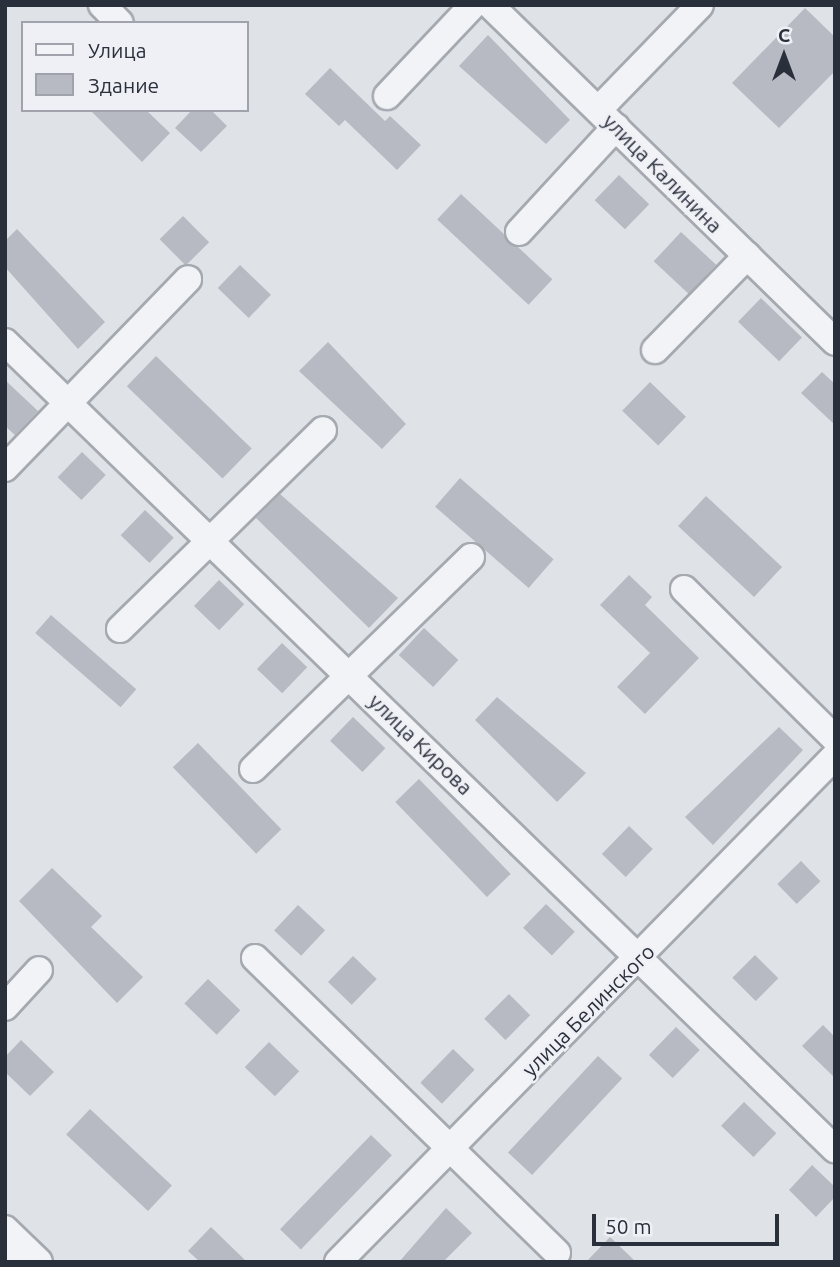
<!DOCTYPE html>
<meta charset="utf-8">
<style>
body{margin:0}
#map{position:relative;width:840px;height:1267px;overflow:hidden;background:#dfe2e7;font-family:Ubuntu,sans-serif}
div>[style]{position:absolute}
.building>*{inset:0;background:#b7bac3;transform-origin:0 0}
.roads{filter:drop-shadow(2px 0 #a5a9b0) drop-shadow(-2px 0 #a5a9b0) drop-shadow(0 2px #a5a9b0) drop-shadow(0 -2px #a5a9b0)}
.minor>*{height:26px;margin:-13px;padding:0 13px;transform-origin:13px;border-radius:13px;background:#f2f3f6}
span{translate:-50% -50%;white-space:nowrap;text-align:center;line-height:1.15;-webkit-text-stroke:5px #eff0f5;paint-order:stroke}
.street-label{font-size:21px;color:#2a2f3c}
.frame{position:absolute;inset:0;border:7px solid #2a2f3c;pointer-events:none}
.legend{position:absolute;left:21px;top:21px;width:228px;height:91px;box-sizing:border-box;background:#eff0f5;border:2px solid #a0a3ab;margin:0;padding:9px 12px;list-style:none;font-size:21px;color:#2a2f3c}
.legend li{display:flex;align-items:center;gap:14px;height:35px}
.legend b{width:35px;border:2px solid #a0a3ab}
.north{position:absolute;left:749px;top:21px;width:70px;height:70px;-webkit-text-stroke:5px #eff0f5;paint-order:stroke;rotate:0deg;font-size:19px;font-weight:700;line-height:28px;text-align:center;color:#2a2f3c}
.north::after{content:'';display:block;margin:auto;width:24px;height:32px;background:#2a2f3c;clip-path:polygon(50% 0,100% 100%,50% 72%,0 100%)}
.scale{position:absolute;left:592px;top:1214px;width:187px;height:32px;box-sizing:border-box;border:4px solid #2a2f3c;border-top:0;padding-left:9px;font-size:21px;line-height:24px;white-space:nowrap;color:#2a2f3c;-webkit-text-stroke:5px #eff0f5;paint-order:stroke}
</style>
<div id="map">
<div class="building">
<div style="clip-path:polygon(805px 8px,835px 37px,835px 71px,779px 128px,732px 83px)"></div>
<div style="clip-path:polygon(488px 35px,570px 120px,546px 144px,459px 66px)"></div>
<div style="clip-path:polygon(330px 68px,385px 121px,390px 116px,421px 145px,397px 170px,345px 120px,339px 126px,305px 94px)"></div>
<div style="clip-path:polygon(90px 110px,146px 110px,170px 133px,142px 162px)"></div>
<div style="clip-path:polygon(192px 110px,211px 110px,227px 126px,201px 152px,175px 128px)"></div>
<div style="left:619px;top:175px;width:42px;height:35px;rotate:44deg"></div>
<div style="left:461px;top:194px;width:125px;height:35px;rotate:43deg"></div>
<div style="left:183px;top:216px;width:37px;height:33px;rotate:45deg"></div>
<div style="clip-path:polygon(17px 229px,105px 322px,78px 349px,5px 267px,5px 241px)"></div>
<div style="left:681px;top:232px;width:48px;height:40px;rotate:43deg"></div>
<div style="left:240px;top:265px;width:43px;height:32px;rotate:44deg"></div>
<div style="left:761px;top:298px;width:57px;height:33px;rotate:44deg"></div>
<div style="clip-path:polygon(328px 342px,406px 424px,382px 449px,299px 371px)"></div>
<div style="left:156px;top:356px;width:133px;height:42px;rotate:44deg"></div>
<div style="clip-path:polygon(822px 372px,835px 384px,835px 425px,801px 393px)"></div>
<div style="clip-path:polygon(5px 380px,38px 411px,15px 435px,5px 426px)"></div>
<div style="left:650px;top:382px;width:50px;height:40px;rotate:44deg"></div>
<div style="left:82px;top:452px;width:33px;height:35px;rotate:44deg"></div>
<div style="left:460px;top:478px;width:124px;height:38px;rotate:41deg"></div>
<div style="clip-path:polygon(280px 494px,398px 598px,369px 628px,256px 518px)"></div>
<div style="left:706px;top:496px;width:104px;height:41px;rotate:43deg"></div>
<div style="left:145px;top:510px;width:40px;height:35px;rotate:44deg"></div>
<div style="clip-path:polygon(629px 575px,652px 597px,645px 605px,699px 658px,645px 714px,617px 687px,650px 653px,600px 605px)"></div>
<div style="left:219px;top:580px;width:35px;height:36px;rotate:44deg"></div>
<div style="left:51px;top:615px;width:113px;height:24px;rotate:41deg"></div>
<div style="left:424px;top:628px;width:47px;height:37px;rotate:43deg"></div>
<div style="left:282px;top:643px;width:35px;height:36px;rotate:44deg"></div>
<div style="clip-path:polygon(497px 697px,586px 773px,557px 802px,475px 720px)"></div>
<div style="left:353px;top:717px;width:45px;height:33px;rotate:44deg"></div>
<div style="clip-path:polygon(779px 727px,803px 750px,713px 845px,685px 817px)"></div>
<div style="left:198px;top:743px;width:120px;height:35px;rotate:46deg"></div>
<div style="left:419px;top:779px;width:132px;height:33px;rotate:46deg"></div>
<div style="left:629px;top:826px;width:33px;height:39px;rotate:44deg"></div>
<div style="left:801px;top:861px;width:28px;height:33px;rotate:46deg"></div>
<div style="clip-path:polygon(52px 868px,102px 916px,91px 927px,143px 977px,117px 1003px,19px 901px)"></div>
<div style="left:546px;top:904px;width:40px;height:33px;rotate:44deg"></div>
<div style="left:298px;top:905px;width:37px;height:35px;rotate:43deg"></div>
<div style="left:755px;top:955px;width:33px;height:32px;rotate:45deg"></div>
<div style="left:353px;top:956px;width:33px;height:36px;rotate:44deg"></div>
<div style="left:208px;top:979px;width:45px;height:34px;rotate:44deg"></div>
<div style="left:509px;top:994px;width:30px;height:35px;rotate:45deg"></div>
<div style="clip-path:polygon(823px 1025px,835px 1037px,835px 1078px,802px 1046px)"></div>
<div style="left:676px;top:1027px;width:33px;height:39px;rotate:44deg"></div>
<div style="clip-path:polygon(21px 1040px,54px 1072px,30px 1096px,5px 1072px,5px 1057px)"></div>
<div style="left:269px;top:1042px;width:42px;height:35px;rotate:44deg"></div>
<div style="left:453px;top:1049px;width:30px;height:47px;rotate:44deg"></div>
<div style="left:598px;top:1056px;width:33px;height:132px;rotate:43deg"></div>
<div style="left:744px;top:1102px;width:45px;height:33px;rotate:44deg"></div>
<div style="left:90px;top:1109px;width:112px;height:35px;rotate:43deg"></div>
<div style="left:371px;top:1135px;width:29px;height:131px;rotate:44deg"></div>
<div style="clip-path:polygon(812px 1165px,835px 1187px,835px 1197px,816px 1217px,789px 1190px)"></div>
<div style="clip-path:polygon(446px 1208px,472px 1233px,443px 1262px,399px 1262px)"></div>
<div style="clip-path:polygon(211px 1227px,247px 1262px,200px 1262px,188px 1251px)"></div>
<div style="clip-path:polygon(610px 1237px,636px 1262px,586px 1262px)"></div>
</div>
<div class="roads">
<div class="minor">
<div style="left:102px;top:5px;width:25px;rotate:45deg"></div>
<div style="left:490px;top:5px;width:482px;rotate:44.3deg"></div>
<div style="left:387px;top:96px;width:125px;rotate:-46.6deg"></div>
<div style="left:598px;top:110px;width:146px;rotate:-45.8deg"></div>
<div style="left:519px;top:232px;width:143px;rotate:-47.3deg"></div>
<div style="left:5px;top:342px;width:1158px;rotate:44.2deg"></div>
<div style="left:655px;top:350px;width:132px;rotate:-45.6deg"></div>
<div style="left:5px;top:468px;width:263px;rotate:-45.9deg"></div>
<div style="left:684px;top:589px;width:213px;rotate:44.8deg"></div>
<div style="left:120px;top:629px;width:284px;rotate:-44.4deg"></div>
<div style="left:253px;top:769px;width:304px;rotate:-44.2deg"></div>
<div style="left:255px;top:958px;width:422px;rotate:44.3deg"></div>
<div style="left:5px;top:1007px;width:50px;rotate:-47.4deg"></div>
<div style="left:5px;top:1229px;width:47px;rotate:44.1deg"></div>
<div style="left:5px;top:1261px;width:1px;rotate:45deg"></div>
<div style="left:338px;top:1262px;width:709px;rotate:-45.51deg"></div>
</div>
</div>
<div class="street-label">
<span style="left:663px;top:173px;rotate:45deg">улица Калинина</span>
<span style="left:421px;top:744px;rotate:44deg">улица Кирова</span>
<span style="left:588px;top:1010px;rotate:-45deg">улица Белинского</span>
</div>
<div class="frame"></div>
<ul class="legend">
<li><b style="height:9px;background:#f2f3f6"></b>Улица</li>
<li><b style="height:19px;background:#b7bac3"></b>Здание</li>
</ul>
<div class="north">С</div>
<div class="scale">50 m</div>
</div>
